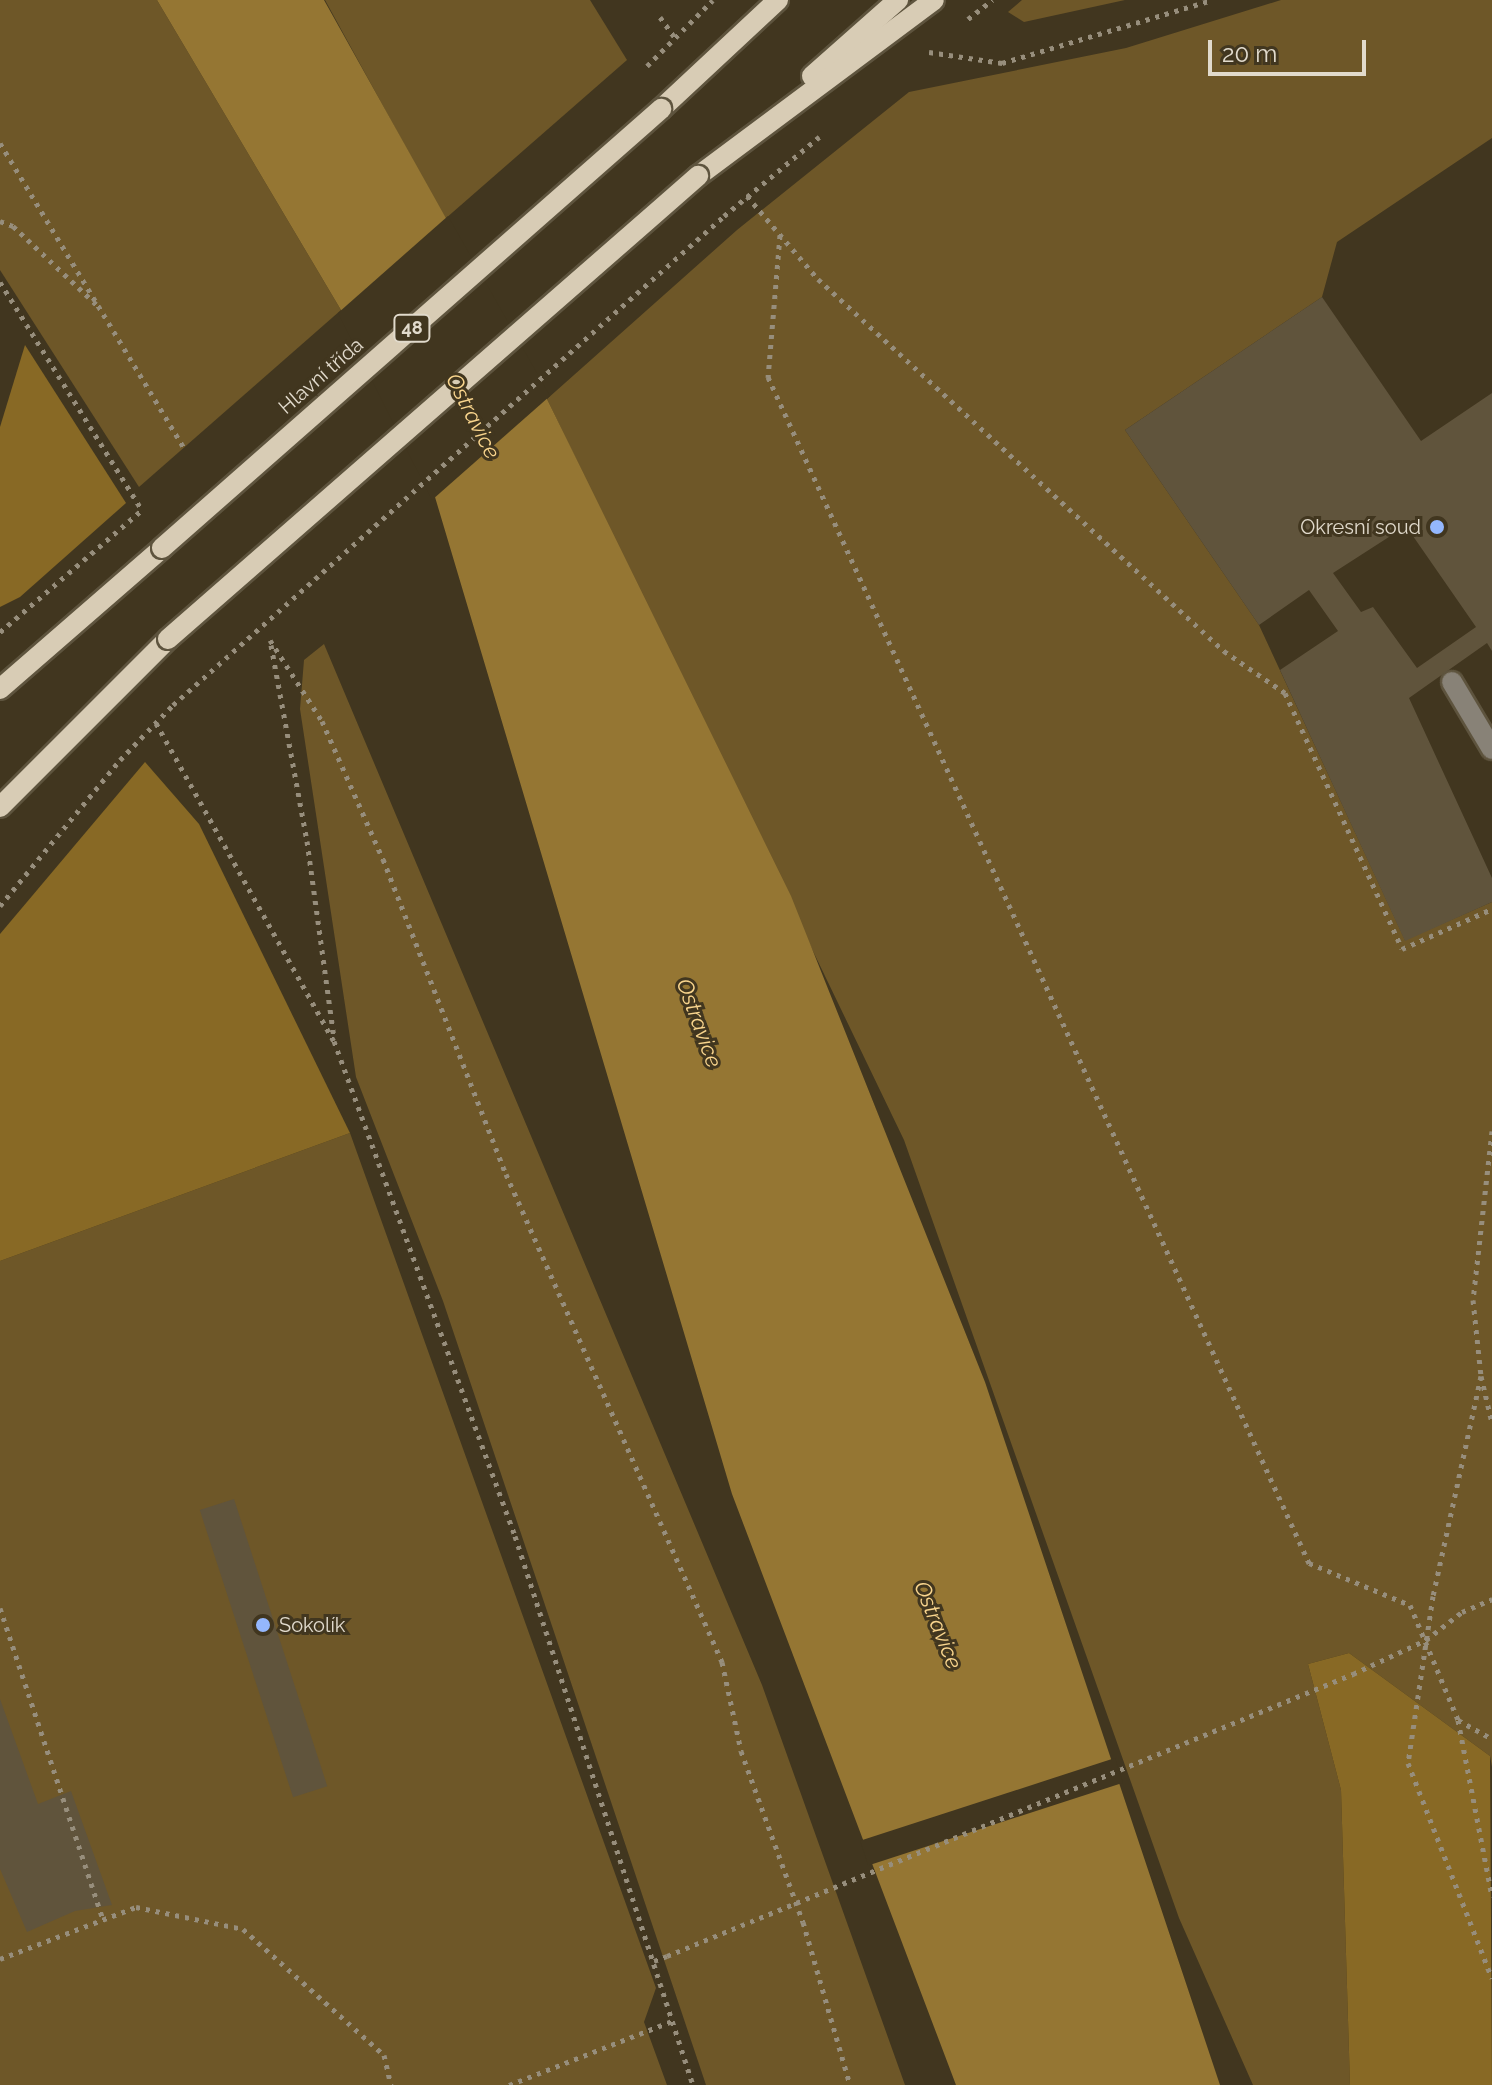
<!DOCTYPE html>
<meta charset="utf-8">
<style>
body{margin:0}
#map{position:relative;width:1492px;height:2085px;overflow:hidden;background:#41361f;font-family:Raleway,sans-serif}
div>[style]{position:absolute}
.green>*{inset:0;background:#6e5728}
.forest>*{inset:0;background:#886925}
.water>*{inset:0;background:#957633}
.pier>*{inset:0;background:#41361f;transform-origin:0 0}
.building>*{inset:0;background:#60543c;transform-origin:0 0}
.path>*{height:5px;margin-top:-2.5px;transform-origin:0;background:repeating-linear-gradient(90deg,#978e7c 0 4px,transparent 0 10px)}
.roads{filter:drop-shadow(2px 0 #5e543e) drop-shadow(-2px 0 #5e543e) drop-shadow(0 2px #5e543e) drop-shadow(0 -2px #5e543e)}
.minor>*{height:20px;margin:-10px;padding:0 10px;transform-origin:10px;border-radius:10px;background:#888277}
.major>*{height:20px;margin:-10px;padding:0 10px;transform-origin:10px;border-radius:10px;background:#d8ccb5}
.path-bridge>*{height:5px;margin-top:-2.5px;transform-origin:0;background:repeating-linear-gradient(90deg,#978e7c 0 4px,transparent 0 10px)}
.bridges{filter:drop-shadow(2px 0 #5e543e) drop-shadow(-2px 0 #5e543e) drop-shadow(0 2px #5e543e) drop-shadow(0 -2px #5e543e)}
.major-bridge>*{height:20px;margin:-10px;padding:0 10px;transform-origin:10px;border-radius:10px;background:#d8ccb5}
.dots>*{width:22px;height:22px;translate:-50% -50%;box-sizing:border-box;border:4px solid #41361f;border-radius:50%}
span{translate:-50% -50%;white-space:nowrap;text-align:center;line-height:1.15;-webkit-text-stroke:6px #41361f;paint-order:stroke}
.shield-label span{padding:2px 6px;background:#41361f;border:2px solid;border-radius:6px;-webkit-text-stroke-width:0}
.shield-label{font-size:18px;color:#e1dacc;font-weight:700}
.street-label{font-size:20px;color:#e1dacc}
.poi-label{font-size:20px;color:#e1dacc}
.right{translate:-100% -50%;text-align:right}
.left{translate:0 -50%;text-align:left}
.water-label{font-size:22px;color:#f9d58d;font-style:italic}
.scale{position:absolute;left:1208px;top:40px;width:158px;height:36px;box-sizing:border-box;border:4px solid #e1dacc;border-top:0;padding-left:10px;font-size:24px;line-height:28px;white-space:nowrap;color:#e1dacc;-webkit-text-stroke:6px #41361f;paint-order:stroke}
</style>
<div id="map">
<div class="green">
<div style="clip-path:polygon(0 0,157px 0,341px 310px,139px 487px,0 270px)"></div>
<div style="clip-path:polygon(325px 0,590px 0,627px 60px,445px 219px)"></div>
<div style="clip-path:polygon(1022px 0,1125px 0,1024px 22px,1008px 12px)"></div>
<div style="clip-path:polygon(1281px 0,1492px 0,1492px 138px,1337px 242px,1322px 297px,1125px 430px,1259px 625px,1405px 940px,1492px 902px,1492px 1767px,1490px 1756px,1349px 1653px,1308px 1664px,1341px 1790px,1350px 2085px,1253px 2085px,1179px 1918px,904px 1140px,547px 399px,737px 230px,909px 92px,1126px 48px)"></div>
<div style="clip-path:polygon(324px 644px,762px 1685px,905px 2085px,706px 2085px,443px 1301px,356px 1077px,300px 709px,304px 660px)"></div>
<div style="clip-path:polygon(350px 1133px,656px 1988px,644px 2022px,667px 2085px,0 2085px,0 1261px)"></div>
</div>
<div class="forest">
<div style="clip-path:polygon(25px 345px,126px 503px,20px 597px,0 607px,0 427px)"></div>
<div style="clip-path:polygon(145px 762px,199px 824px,350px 1133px,0 1261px,0 934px)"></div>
<div style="clip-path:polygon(1349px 1653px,1490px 1756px,1492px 2085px,1350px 2085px,1341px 1790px,1308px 1664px)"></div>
</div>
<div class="water">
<div style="clip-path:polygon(157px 0,324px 0,547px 399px,791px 896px,985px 1382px,1220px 2085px,956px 2085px,732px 1494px,435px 497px,341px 310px)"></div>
</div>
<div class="pier">
<div style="clip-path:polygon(448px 216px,550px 396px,432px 500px,338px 313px)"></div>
<div style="left:1115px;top:1758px;width:26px;height:268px;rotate:72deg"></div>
</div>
<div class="building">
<div style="clip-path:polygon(evenodd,1322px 297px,1421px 441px,1492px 393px,1492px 651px,1487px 643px,1409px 698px,1492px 878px,1492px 902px,1405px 941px,1280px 670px,1338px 631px,1309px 590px,1259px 625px,1125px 430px,1322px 297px,1406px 526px,1476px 627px,1417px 668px,1373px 607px,1361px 612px,1333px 573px,1406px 526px)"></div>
<div style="left:234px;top:1499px;width:302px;height:36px;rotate:72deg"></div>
<div style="clip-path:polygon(0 1699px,38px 1804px,71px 1791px,112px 1905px,75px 1911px,27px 1932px,0 1869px)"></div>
</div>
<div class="path">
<div style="left:660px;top:17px;width:24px;rotate:54deg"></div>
<div style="left:968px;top:19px;width:31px;rotate:-38deg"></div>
<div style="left:929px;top:52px;width:74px;rotate:8.6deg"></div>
<div style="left:1002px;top:63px;width:219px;rotate:-16.7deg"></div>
<div style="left:647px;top:66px;width:93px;rotate:-45deg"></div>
<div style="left:0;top:143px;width:356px;rotate:58.9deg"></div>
<div style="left:747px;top:196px;width:109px;rotate:49.5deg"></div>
<div style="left:818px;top:279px;width:551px;rotate:42.5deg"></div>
<div style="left:1224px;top:651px;width:74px;rotate:34.5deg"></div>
<div style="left:1285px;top:693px;width:281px;rotate:65.4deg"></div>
<div style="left:1402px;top:949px;width:98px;rotate:-24deg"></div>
<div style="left:724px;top:216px;width:124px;rotate:-39.7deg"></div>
<div style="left:0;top:221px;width:14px;rotate:21deg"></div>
<div style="left:13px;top:226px;width:118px;rotate:43.3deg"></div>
<div style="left:780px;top:235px;width:143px;rotate:94.8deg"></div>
<div style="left:768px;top:377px;width:1304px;rotate:65.48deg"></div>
<div style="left:1309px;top:1563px;width:109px;rotate:22.6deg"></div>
<div style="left:1410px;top:1605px;width:125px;rotate:67.3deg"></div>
<div style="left:1458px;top:1720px;width:180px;rotate:79.1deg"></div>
<div style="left:0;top:282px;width:269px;rotate:58.1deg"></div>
<div style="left:0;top:632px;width:189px;rotate:-40.7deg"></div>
<div style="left:270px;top:640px;width:96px;rotate:57.3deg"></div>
<div style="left:322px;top:721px;width:151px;rotate:66.2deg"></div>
<div style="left:383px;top:859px;width:338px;rotate:68.7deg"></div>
<div style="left:506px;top:1174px;width:534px;rotate:66.12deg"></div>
<div style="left:722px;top:1662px;width:91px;rotate:77.9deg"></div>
<div style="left:741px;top:1751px;width:182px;rotate:70.1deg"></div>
<div style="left:803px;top:1922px;width:170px;rotate:73.9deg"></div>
<div style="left:271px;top:645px;width:199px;rotate:79.6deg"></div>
<div style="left:307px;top:841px;width:199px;rotate:82.2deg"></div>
<div style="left:156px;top:723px;width:364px;rotate:60.8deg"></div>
<div style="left:334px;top:1041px;width:527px;rotate:69.91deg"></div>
<div style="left:515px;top:1536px;width:577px;rotate:72.04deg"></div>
<div style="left:0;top:906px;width:189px;rotate:-50.6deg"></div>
<div style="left:120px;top:760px;width:76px;rotate:-46.1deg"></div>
<div style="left:1492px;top:1131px;width:170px;rotate:96.4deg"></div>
<div style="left:1473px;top:1300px;width:76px;rotate:84deg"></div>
<div style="left:1481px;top:1376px;width:48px;rotate:76.8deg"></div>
<div style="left:1481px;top:1376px;width:225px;rotate:102.3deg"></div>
<div style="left:1433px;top:1596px;width:169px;rotate:98.5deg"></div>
<div style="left:1408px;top:1763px;width:231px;rotate:68.7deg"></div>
<div style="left:0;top:1608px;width:328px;rotate:71.7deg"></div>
<div style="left:1353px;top:1674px;width:81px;rotate:-25deg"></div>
<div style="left:1426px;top:1640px;width:46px;rotate:-37.9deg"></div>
<div style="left:1462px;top:1612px;width:33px;rotate:-23deg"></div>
<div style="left:1458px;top:1720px;width:39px;rotate:29deg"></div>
<div style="left:0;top:1959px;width:146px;rotate:-20.9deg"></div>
<div style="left:136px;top:1907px;width:109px;rotate:11.6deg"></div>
<div style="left:243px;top:1929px;width:189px;rotate:41.8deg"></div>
<div style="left:384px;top:2055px;width:31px;rotate:77deg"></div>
<div style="left:654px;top:1961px;width:14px;rotate:-21deg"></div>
<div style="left:509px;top:2085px;width:175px;rotate:-21.4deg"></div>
</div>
<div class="roads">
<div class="minor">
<div style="left:1452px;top:682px;width:78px;rotate:59.2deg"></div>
</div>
<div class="major">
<div style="left:812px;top:76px;width:115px;rotate:-41.5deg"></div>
<div style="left:661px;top:109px;width:160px;rotate:-43deg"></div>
<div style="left:698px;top:176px;width:294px;rotate:-36.7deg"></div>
<div style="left:0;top:689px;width:215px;rotate:-41deg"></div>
<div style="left:0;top:807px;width:238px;rotate:-45deg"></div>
</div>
</div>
<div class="path-bridge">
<div style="left:173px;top:705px;width:737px;rotate:-41.59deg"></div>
<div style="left:667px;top:1956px;width:742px;rotate:-22.35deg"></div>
</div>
<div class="bridges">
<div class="major-bridge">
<div style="left:162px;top:548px;width:665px;rotate:-41.34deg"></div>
<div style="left:168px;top:639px;width:704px;rotate:-41.14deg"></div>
</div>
</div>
<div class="dots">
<div style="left:1437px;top:527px;background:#94b7fd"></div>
<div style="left:263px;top:1625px;background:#94b7fd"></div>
</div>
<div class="shield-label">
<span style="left:412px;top:328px">48</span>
</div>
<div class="street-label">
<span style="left:321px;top:376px;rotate:-41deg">Hlavní třída</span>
</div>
<div class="poi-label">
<span class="right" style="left:1421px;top:527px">Okresní soud</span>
<span class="left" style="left:279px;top:1625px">Sokolík</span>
</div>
<div class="water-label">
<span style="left:473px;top:416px;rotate:63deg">Ostravice</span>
<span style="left:699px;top:1023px;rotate:70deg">Ostravice</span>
<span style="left:938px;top:1625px;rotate:68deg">Ostravice</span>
</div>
<div class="scale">20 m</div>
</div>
